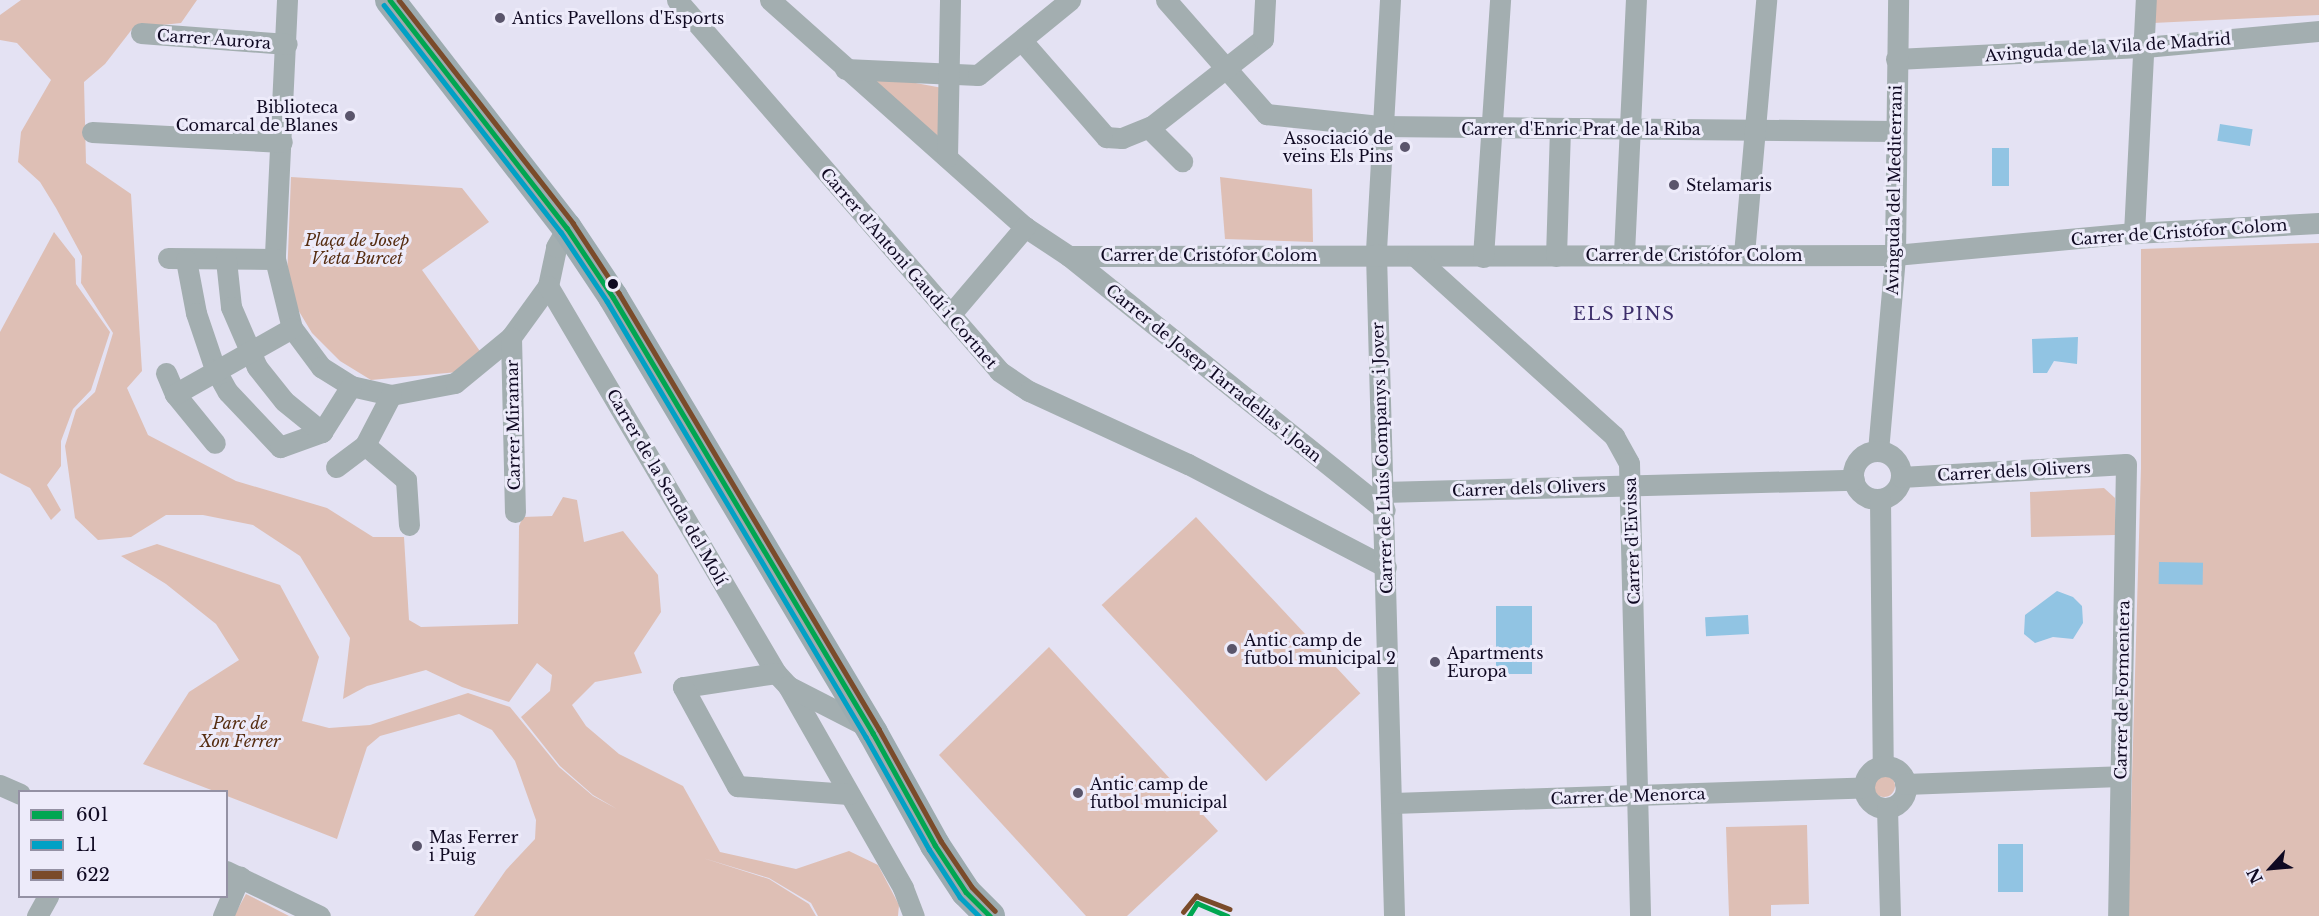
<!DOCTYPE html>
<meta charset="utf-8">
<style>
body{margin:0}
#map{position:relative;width:2319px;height:916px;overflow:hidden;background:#e4e2f3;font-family:"Libre Baskerville",serif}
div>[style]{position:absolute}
.green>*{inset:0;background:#debfb5;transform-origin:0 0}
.round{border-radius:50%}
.water>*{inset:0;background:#91c4e3;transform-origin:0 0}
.street>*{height:21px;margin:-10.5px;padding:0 10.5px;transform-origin:10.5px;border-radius:10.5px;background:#a3aeb0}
.street>.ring{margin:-10.5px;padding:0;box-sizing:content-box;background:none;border:21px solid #a3aeb0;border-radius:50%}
.secondary>*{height:30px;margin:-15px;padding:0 15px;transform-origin:15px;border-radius:15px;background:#9dabaf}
.bus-1>*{height:4.5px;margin:-2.25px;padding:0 2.25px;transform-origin:2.25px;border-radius:2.25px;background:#00a651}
.bus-2>*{height:4.5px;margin:-2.25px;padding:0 2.25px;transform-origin:2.25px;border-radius:2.25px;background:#01a1c5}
.bus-3>*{height:4.5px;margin:-2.25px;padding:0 2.25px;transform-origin:2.25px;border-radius:2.25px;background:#7a4b2a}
.dots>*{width:16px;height:16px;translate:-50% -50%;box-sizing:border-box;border:3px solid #edebfa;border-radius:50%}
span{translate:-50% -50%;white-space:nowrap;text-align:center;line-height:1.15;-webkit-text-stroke:6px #edebfa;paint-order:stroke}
.poi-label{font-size:16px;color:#0f0922}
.left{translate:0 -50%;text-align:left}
.right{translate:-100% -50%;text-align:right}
.street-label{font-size:16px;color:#0f0922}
.park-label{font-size:16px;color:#562d11;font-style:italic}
.neighbourhood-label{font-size:18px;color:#3d2f6b;letter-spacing:1.5px}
.legend{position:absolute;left:18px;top:790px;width:210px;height:108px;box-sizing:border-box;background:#edebfa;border:2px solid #9491a4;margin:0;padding:8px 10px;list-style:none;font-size:18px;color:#0f0922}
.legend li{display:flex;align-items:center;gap:12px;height:30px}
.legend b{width:30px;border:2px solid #9491a4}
.north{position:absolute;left:2241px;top:838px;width:60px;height:60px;-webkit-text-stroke:4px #edebfa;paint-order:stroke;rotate:244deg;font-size:16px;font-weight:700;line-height:24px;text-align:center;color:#0f0922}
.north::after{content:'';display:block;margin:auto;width:21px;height:27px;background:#0f0922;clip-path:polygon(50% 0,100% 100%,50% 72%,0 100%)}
</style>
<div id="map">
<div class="green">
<div style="clip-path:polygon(21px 0,197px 0,181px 23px,133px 28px,105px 64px,84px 82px,86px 163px,131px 194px,142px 371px,127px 388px,148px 435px,236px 481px,327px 508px,373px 537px,404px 537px,409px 620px,421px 627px,518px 624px,519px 526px,523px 517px,552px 516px,563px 497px,577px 500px,584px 542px,623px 531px,658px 575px,661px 612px,634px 653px,642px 673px,595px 682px,572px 705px,586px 726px,619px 754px,683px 786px,720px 852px,796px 869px,849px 851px,878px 865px,899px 905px,898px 916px,818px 916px,811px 903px,769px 878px,703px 858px,769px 879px,809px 904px,816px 916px,474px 916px,506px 870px,535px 839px,536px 820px,515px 761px,492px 730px,459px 714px,380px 736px,367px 747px,337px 839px,227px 796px,226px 792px,214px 791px,143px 764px,189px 692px,239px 660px,216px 624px,166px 584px,121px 556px,157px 544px,280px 585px,319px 657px,302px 721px,329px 728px,370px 725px,468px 693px,510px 707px,559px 767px,593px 796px,617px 809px,593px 795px,560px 766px,521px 717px,550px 691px,552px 675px,537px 663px,509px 702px,462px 687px,426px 670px,367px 686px,343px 699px,350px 638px,300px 556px,253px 525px,203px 515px,166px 515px,131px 537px,98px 540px,75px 518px,65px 446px,76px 410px,95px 392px,113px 333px,81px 283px,82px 256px,56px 208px,40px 182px,18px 162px,21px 132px,51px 80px,17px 43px,0 40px,0 15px)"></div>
<div style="clip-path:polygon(2153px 0,2319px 0,2319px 15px,2153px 23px)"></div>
<div style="clip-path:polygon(856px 72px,948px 89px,944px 151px)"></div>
<div style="clip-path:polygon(291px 177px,462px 188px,489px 222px,422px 270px,482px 354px,458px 372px,371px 380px,340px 361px,312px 333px,294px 303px,287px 279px)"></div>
<div style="clip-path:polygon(1220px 177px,1312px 189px,1313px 242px,1225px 239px)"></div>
<div style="clip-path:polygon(54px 232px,75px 259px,76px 284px,110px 332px,91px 390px,73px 409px,61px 441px,61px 466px,47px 485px,61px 510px,51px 520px,30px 488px,0 473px,0 332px)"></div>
<div style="clip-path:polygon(2319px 243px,2319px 916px,2128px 916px,2141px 468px,2141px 249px)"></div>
<div style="clip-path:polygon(2104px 488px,2115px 498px,2115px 535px,2031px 537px,2030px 492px)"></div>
<div style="left:1196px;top:517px;width:241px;height:129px;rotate:47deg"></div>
<div style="clip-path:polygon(1049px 647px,1218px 831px,1127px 916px,1086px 916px,939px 755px)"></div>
<div class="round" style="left:1873px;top:775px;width:22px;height:22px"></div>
<div style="clip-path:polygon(1807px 825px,1809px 904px,1771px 905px,1771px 916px,1729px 916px,1726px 827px)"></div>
<div style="clip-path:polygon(246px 894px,289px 916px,234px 916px)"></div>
</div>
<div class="water">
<div style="left:2220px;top:124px;width:33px;height:17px;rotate:9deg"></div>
<div style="left:1992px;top:148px;width:17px;height:38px"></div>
<div style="clip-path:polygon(2078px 337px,2077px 364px,2054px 361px,2047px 373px,2033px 373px,2032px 339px)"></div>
<div style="left:2159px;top:562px;width:44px;height:22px;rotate:1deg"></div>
<div style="clip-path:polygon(2057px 591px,2073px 597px,2082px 606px,2083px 623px,2073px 639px,2053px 637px,2035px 643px,2024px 634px,2025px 615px)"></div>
<div style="left:1496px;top:606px;width:36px;height:68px"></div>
<div style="left:1748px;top:615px;width:19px;height:43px;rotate:87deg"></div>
<div style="left:1998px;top:844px;width:25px;height:48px"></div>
</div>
<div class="street">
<div style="left:287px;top:0;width:259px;rotate:92.7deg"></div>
<div style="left:275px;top:259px;width:71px;rotate:76.2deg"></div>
<div style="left:292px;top:328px;width:49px;rotate:53.4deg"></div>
<div style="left:321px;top:367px;width:36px;rotate:32deg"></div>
<div style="left:351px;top:386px;width:41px;rotate:12.7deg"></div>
<div style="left:391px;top:395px;width:65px;rotate:-10.6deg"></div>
<div style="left:455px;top:383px;width:72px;rotate:-39.4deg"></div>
<div style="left:511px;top:337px;width:63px;rotate:-54deg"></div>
<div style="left:548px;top:286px;width:40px;rotate:-78deg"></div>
<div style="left:556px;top:247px;width:22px;rotate:-60deg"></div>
<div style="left:677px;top:0;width:491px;rotate:49deg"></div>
<div style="left:999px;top:371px;width:36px;rotate:34deg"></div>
<div style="left:1029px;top:391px;width:175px;rotate:24.7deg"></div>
<div style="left:1188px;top:464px;width:223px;rotate:27.5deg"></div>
<div style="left:770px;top:0;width:341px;rotate:41.7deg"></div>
<div style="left:1025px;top:227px;width:53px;rotate:33.4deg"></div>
<div style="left:1069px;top:256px;width:405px;rotate:38.8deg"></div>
<div style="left:1166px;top:0;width:152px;rotate:48.7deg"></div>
<div style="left:1266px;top:114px;width:116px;rotate:6deg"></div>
<div style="left:1381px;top:126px;width:514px;rotate:0.56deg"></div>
<div style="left:1390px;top:0;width:254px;rotate:93.2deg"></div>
<div style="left:1376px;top:254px;width:662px;rotate:88.44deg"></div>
<div style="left:141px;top:33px;width:146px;rotate:4.3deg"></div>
<div style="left:1022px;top:41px;width:128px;rotate:48.8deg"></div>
<div style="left:1106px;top:137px;width:16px;rotate:4deg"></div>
<div style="left:1122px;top:138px;width:32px;rotate:-22deg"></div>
<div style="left:1152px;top:126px;width:141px;rotate:-38.1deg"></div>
<div style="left:1263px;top:39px;width:39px;rotate:-87deg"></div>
<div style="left:1896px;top:59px;width:249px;rotate:-2.8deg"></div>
<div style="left:2145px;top:47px;width:175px;rotate:-5.3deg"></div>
<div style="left:845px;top:69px;width:133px;rotate:2.6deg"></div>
<div style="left:978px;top:75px;width:119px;rotate:-39.2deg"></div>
<div style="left:1149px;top:128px;width:47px;rotate:45deg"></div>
<div style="left:92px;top:132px;width:190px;rotate:3deg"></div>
<div style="left:947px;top:157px;width:157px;rotate:-88.9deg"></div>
<div style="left:2134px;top:233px;width:233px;rotate:-87.1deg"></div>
<div style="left:1624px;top:253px;width:253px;rotate:-87.3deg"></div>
<div style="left:1744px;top:254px;width:255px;rotate:-85deg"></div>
<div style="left:1069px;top:256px;width:826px;rotate:-0.07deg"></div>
<div style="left:1895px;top:255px;width:240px;rotate:-5.3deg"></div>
<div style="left:2134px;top:233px;width:185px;rotate:-3.1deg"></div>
<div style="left:1556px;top:256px;width:127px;rotate:-88.2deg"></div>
<div style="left:1483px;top:257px;width:258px;rotate:-86.2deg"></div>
<div style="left:168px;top:258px;width:107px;rotate:0.5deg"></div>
<div style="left:1417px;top:258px;width:266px;rotate:42.1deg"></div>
<div style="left:1614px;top:436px;width:31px;rotate:61deg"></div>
<div style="left:1629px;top:463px;width:453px;rotate:88.6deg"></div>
<div style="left:186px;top:260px;width:54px;rotate:79.3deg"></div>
<div style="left:196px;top:313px;width:59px;rotate:71.3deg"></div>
<div style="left:215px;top:369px;width:26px;rotate:61deg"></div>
<div style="left:228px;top:392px;width:76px;rotate:46.6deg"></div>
<div style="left:280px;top:447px;width:45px;rotate:-19.7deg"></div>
<div style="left:322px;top:432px;width:54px;rotate:-57.8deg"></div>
<div style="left:226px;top:260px;width:47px;rotate:83.9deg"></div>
<div style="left:231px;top:307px;width:65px;rotate:66.6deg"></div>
<div style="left:257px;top:367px;width:43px;rotate:51.5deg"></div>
<div style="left:284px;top:401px;width:49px;rotate:39.2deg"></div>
<div style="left:548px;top:286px;width:449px;rotate:59.5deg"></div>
<div style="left:776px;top:673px;width:18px;rotate:47deg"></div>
<div style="left:788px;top:686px;width:232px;rotate:60.3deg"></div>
<div style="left:903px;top:888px;width:30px;rotate:69deg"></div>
<div style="left:950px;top:315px;width:116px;rotate:-49.6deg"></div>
<div style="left:511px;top:337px;width:175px;rotate:88.7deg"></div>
<div style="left:166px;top:373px;width:23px;rotate:67deg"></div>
<div style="left:175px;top:394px;width:63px;rotate:50.8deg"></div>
<div style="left:175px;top:394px;width:134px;rotate:-29.4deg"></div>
<div style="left:365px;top:445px;width:54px;rotate:40.5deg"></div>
<div style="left:406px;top:480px;width:45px;rotate:86.2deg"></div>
<div style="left:1878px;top:451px;width:197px;rotate:-85deg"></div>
<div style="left:1895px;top:255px;width:255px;rotate:-89.3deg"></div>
<div class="ring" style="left:1853px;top:451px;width:27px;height:27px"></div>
<div style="left:336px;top:467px;width:36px;rotate:-37deg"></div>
<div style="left:365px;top:445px;width:56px;rotate:-62.5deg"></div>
<div style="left:1901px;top:477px;width:225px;rotate:-3.3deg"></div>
<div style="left:2126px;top:464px;width:452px;rotate:91deg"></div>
<div style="left:1383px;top:492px;width:471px;rotate:-1.5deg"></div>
<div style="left:1880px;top:499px;width:267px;rotate:89.4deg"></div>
<div style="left:776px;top:673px;width:94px;rotate:171.4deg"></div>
<div style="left:683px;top:687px;width:113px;rotate:61.4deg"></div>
<div style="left:737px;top:786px;width:112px;rotate:4.1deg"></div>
<div style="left:788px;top:686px;width:90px;rotate:27.1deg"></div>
<div class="ring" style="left:1864px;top:766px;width:21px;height:21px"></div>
<div style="left:1905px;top:784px;width:215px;rotate:-2.1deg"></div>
<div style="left:0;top:785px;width:22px;rotate:24deg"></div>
<div style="left:1393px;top:803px;width:470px;rotate:-1.9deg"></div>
<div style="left:1887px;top:808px;width:108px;rotate:88.4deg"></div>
<div style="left:226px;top:871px;width:104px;rotate:25.6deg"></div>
<div style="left:37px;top:916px;width:23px;rotate:-61deg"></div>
<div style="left:223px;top:916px;width:43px;rotate:-67deg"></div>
</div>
<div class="secondary">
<div style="left:390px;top:0;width:289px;rotate:52.2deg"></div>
<div style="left:567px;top:228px;width:83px;rotate:56.3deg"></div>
<div style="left:613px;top:297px;width:508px;rotate:59.19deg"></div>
<div style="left:873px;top:733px;width:128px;rotate:61deg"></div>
<div style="left:935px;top:845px;width:56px;rotate:56.6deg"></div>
<div style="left:966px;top:892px;width:34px;rotate:45deg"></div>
</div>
<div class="bus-1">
<div style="left:390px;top:0;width:289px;rotate:52.2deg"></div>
<div style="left:567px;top:228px;width:83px;rotate:56.3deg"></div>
<div style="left:613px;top:297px;width:508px;rotate:59.19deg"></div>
<div style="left:873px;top:733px;width:128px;rotate:61deg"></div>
<div style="left:935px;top:845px;width:56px;rotate:56.6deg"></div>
<div style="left:966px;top:892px;width:34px;rotate:45deg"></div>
<div style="left:1189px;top:916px;width:15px;rotate:-58deg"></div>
<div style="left:1197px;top:903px;width:33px;rotate:23deg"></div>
</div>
<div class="bus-2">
<div style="left:384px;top:5px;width:288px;rotate:52.1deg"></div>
<div style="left:561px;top:232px;width:83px;rotate:56.3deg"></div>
<div style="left:607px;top:301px;width:507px;rotate:59.29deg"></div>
<div style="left:866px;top:737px;width:129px;rotate:60.6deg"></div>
<div style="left:929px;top:849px;width:57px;rotate:57.1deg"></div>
<div style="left:960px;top:897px;width:27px;rotate:45deg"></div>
</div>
<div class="bus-3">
<div style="left:399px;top:0;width:283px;rotate:52deg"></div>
<div style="left:573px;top:223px;width:84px;rotate:56.7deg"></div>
<div style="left:619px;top:293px;width:508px;rotate:59.19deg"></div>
<div style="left:879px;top:729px;width:128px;rotate:61deg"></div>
<div style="left:941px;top:841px;width:55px;rotate:56deg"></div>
<div style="left:972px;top:887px;width:33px;rotate:46deg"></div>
<div style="left:1183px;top:912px;width:21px;rotate:-51deg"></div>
<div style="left:1196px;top:896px;width:36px;rotate:21deg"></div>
</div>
<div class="dots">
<div style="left:500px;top:18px;background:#5a556b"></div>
<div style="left:350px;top:116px;background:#5a556b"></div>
<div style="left:1405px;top:147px;background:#5a556b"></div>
<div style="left:1674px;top:185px;background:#5a556b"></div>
<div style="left:613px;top:284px;background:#0f0922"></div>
<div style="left:1232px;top:649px;background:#5a556b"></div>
<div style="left:1435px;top:662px;background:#5a556b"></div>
<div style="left:1078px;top:793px;background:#5a556b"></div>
<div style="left:417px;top:846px;background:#5a556b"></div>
</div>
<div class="poi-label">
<span class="left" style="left:512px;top:18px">Antics Pavellons d'Esports</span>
<span class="right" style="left:338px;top:116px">Biblioteca<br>Comarcal de Blanes</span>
<span class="right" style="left:1393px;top:147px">Associació de<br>veïns Els Pins</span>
<span class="left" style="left:1686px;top:185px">Stelamaris</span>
<span class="left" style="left:1244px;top:649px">Antic camp de<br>futbol municipal 2</span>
<span class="left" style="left:1447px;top:662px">Apartments<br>Europa</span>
<span class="left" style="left:1090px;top:793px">Antic camp de<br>futbol municipal</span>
<span class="left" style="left:429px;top:846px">Mas Ferrer<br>i Puig</span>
</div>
<div class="street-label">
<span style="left:214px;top:39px;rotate:4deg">Carrer Aurora</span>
<span style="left:2108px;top:47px;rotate:-4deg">Avinguda de la Vila de Madrid</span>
<span style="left:1581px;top:129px">Carrer d'Enric Prat de la Riba</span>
<span style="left:1894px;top:190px;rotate:-89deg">Avinguda del Mediterrani</span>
<span style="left:2179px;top:232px;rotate:-4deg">Carrer de Cristófor Colom</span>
<span style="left:1209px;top:255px">Carrer de Cristófor Colom</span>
<span style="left:1694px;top:255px">Carrer de Cristófor Colom</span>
<span style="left:909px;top:268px;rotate:49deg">Carrer d'Antoni Gaudí i Cortnet</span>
<span style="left:1214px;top:373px;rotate:39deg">Carrer de Josep Tarradellas i Joan</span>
<span style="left:513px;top:425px;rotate:-91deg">Carrer Miramar</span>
<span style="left:1382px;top:458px;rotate:-92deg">Carrer de Lluís Companys i Jover</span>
<span style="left:2014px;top:471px;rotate:-3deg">Carrer dels Olivers</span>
<span style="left:667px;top:487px;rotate:60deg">Carrer de la Senda del Molí</span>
<span style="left:1529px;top:488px;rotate:-2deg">Carrer dels Olivers</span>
<span style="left:1632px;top:541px;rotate:-92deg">Carrer d'Eivissa</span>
<span style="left:2122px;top:690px;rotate:-89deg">Carrer de Formentera</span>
<span style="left:1628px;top:796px;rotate:-2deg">Carrer de Menorca</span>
</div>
<div class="park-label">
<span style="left:357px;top:249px">Plaça de Josep<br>Vieta Burcet</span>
<span style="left:240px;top:732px">Parc de<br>Xon Ferrer</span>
</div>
<div class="neighbourhood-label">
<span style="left:1624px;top:314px">ELS PINS</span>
</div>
<ul class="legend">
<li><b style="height:8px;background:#00a651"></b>601</li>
<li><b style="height:8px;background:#01a1c5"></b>L1</li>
<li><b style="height:8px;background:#7a4b2a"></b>622</li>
</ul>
<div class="north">N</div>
</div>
